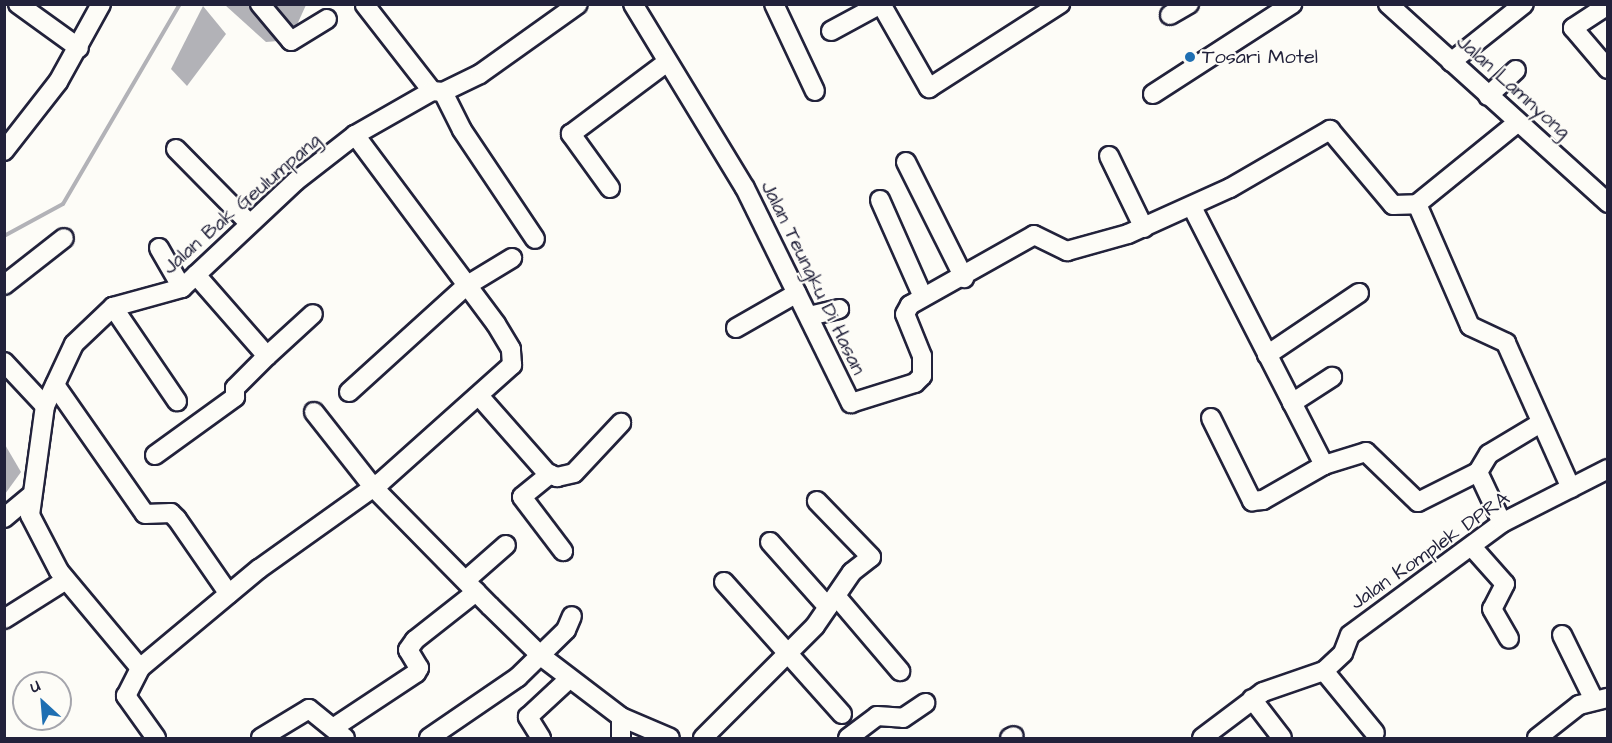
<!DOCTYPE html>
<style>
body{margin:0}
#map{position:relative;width:1612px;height:743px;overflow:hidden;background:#fdfcf7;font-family:"Architects Daughter",sans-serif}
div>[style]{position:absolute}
.water>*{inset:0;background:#b2b2b7}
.stream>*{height:4px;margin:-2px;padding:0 2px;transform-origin:2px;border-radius:2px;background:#b2b2b7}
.roads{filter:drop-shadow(2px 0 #22223b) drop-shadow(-2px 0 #22223b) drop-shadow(0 2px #22223b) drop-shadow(0 -2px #22223b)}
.minor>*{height:18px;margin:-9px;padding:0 9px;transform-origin:9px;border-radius:9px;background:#fdfcf7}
.dots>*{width:16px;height:16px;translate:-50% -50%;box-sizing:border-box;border:3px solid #fdfcf7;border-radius:50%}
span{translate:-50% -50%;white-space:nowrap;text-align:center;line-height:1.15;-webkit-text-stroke:4.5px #fdfcf7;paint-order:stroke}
.poi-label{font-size:20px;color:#22223b}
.left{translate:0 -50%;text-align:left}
.street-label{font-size:20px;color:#22223b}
.frame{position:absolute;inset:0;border:6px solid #22223b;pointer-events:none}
.north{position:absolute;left:12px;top:671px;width:60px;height:60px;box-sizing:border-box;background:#fdfcf7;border:2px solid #a5a5ac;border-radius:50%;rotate:334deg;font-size:16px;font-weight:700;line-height:24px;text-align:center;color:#22223b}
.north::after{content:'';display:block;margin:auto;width:21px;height:27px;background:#1f6fb2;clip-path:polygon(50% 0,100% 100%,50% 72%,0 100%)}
</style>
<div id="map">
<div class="water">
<div style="clip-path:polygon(225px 5px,306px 5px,290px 40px,266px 42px)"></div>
<div style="clip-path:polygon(203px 6px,226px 34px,187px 86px,171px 69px)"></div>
<div style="clip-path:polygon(4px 443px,21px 472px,5px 494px,4px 494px)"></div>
</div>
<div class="stream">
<div style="left:4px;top:236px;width:67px;rotate:-28.5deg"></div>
<div style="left:63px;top:204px;width:232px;rotate:-59.7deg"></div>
</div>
<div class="roads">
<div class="minor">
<div style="left:18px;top:4px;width:75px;rotate:35.8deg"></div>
<div style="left:260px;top:4px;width:48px;rotate:50deg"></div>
<div style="left:291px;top:41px;width:42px;rotate:-31.4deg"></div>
<div style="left:633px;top:4px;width:215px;rotate:58.7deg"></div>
<div style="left:745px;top:188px;width:240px;rotate:63.8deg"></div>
<div style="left:851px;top:403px;width:67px;rotate:-17.4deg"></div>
<div style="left:915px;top:383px;width:10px;rotate:-45deg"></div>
<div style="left:922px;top:376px;width:20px;rotate:-90deg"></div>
<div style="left:922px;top:356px;width:45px;rotate:-112deg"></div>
<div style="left:905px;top:314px;width:10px;rotate:-61deg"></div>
<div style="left:910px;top:305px;width:142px;rotate:-29.4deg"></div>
<div style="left:1034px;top:235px;width:37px;rotate:26deg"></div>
<div style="left:1067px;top:251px;width:63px;rotate:-15.6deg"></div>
<div style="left:1128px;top:234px;width:112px;rotate:-24.3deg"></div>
<div style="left:1230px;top:188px;width:116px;rotate:-30.1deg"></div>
<div style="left:1330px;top:130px;width:98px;rotate:50deg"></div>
<div style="left:1393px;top:205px;width:24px;rotate:-2deg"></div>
<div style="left:1417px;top:204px;width:129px;rotate:-39deg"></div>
<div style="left:774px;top:4px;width:96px;rotate:64.8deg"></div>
<div style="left:1388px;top:4px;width:297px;rotate:42.1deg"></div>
<div style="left:365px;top:5px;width:109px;rotate:52.1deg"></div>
<div style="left:1608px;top:5px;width:42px;rotate:146.7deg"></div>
<div style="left:1573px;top:28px;width:54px;rotate:49.5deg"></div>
<div style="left:1170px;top:15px;width:22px;rotate:-30deg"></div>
<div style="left:831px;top:31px;width:57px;rotate:-28.4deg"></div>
<div style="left:881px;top:4px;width:97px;rotate:60.3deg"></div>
<div style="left:929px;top:88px;width:156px;rotate:-32.7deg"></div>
<div style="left:1451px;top:62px;width:93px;rotate:-38.5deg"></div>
<div style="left:443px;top:92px;width:42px;rotate:63.4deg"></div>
<div style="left:462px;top:130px;width:131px;rotate:56.2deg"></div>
<div style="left:1153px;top:94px;width:166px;rotate:-32.9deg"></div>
<div style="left:1488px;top:96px;width:38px;rotate:-43deg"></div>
<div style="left:176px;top:149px;width:105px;rotate:45.4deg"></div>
<div style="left:4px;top:151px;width:88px;rotate:-52deg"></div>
<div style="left:58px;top:82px;width:89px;rotate:-61.1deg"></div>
<div style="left:1109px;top:156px;width:80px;rotate:64.1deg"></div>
<div style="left:906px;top:162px;width:130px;rotate:63.4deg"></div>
<div style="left:610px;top:188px;width:67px;rotate:-125.8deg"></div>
<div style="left:571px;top:134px;width:119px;rotate:-36.8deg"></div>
<div style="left:880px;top:200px;width:106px;rotate:66.1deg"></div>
<div style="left:1417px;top:204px;width:133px;rotate:66.5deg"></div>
<div style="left:1470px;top:326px;width:40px;rotate:25deg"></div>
<div style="left:1506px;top:343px;width:159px;rotate:65.9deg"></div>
<div style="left:1192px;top:207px;width:290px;rotate:62.9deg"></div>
<div style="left:1324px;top:465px;width:44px;rotate:-17.2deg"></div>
<div style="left:1366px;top:452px;width:72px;rotate:43.9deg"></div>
<div style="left:1418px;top:502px;width:67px;rotate:-26.6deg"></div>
<div style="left:1478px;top:472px;width:21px;rotate:-59deg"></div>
<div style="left:1489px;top:454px;width:58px;rotate:-31deg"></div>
<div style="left:159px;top:248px;width:46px;rotate:60.1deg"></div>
<div style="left:4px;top:285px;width:76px;rotate:-38.1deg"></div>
<div style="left:113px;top:307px;width:114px;rotate:55.8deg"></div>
<div style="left:809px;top:316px;width:31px;rotate:-13deg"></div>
<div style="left:736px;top:328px;width:70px;rotate:-29.8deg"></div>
<div style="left:1267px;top:355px;width:111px;rotate:-34deg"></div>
<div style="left:267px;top:356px;width:62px;rotate:-42.4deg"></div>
<div style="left:4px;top:362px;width:60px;rotate:47deg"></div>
<div style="left:55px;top:385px;width:157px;rotate:55.1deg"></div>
<div style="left:145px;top:514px;width:26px;rotate:-2deg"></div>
<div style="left:171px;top:513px;width:8px;rotate:45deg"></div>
<div style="left:177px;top:519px;width:91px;rotate:55.3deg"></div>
<div style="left:349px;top:392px;width:158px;rotate:-42.2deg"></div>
<div style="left:466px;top:286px;width:54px;rotate:-31.3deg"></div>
<div style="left:480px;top:397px;width:101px;rotate:48.6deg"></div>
<div style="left:547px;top:473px;width:11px;rotate:22deg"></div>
<div style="left:557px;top:477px;width:17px;rotate:-13deg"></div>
<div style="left:574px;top:473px;width:69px;rotate:-46.8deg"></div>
<div style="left:1292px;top:403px;width:48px;rotate:-33deg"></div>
<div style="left:314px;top:412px;width:95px;rotate:51.8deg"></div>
<div style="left:373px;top:487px;width:167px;rotate:45.5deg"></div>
<div style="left:490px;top:606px;width:71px;rotate:44.4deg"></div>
<div style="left:541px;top:656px;width:101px;rotate:37.3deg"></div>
<div style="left:621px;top:717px;width:21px;rotate:90deg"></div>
<div style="left:1211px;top:418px;width:93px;rotate:63.7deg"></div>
<div style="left:1252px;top:501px;width:11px;rotate:-5deg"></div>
<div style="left:1263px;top:500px;width:70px;rotate:-29.8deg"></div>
<div style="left:155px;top:455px;width:99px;rotate:-35.9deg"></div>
<div style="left:235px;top:397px;width:9px;rotate:-90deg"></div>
<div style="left:235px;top:388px;width:45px;rotate:-45deg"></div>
<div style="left:267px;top:356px;width:108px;rotate:-131.2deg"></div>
<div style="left:1478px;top:472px;width:56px;rotate:64.8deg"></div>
<div style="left:550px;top:474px;width:36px;rotate:141deg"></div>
<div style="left:522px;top:497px;width:68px;rotate:52.8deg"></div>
<div style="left:4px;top:518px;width:33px;rotate:-40deg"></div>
<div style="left:770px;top:542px;width:87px;rotate:48.3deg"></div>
<div style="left:1473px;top:548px;width:48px;rotate:48.4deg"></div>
<div style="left:1505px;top:584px;width:28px;rotate:117deg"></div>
<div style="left:1492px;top:609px;width:34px;rotate:60deg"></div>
<div style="left:466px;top:580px;width:53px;rotate:-41.2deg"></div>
<div style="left:724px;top:582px;width:177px;rotate:48.2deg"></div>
<div style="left:836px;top:596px;width:99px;rotate:49.5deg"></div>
<div style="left:4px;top:619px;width:73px;rotate:-32.2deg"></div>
<div style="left:1562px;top:635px;width:72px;rotate:63.8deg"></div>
<div style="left:140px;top:668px;width:155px;rotate:-39.8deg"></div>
<div style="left:259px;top:569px;width:150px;rotate:-35.5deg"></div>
<div style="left:381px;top:482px;width:176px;rotate:-41.8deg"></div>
<div style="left:512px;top:365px;width:16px;rotate:-94deg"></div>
<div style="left:511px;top:349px;width:29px;rotate:-121deg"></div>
<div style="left:496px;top:324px;width:236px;rotate:-126.7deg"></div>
<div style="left:1324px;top:671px;width:80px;rotate:50.6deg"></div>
<div style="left:1252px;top:699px;width:49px;rotate:52.4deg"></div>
<div style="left:621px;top:717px;width:53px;rotate:23.2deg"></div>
<div style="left:336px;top:726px;width:96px;rotate:-33.5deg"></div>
<div style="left:416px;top:673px;width:6px;rotate:-59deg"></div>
<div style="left:419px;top:668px;width:21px;rotate:-121deg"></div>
<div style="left:408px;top:650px;width:12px;rotate:-55deg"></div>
<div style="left:415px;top:640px;width:78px;rotate:-38.2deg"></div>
<div style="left:156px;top:738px;width:52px;rotate:-125.5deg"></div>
<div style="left:126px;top:696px;width:31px;rotate:-63deg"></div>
<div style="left:140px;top:668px;width:126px;rotate:-129.9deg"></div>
<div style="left:59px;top:571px;width:63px;rotate:-117.4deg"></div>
<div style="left:30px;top:515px;width:110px;rotate:-82.2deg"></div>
<div style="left:45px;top:406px;width:68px;rotate:-64.9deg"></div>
<div style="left:74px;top:344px;width:54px;rotate:-43.5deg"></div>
<div style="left:113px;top:307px;width:72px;rotate:-15.4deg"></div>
<div style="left:182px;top:288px;width:156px;rotate:-43.2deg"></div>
<div style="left:296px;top:181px;width:75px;rotate:-37.9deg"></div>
<div style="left:355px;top:135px;width:89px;rotate:-29.7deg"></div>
<div style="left:432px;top:91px;width:11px;rotate:5deg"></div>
<div style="left:443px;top:92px;width:41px;rotate:-25.9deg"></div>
<div style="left:480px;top:74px;width:120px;rotate:-35.5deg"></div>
<div style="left:261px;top:738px;width:56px;rotate:-31.1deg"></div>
<div style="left:309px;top:709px;width:46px;rotate:38.9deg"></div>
<div style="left:429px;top:738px;width:108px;rotate:-34.4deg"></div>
<div style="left:518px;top:677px;width:67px;rotate:-44.4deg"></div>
<div style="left:566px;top:630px;width:15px;rotate:-67deg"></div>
<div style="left:541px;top:738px;width:25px;rotate:-122deg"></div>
<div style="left:528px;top:717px;width:56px;rotate:-42.8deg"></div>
<div style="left:703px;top:738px;width:158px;rotate:-45deg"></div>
<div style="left:815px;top:626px;width:65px;rotate:-55.6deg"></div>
<div style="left:852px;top:572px;width:24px;rotate:-38deg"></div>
<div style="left:871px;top:557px;width:78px;rotate:-134deg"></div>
<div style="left:848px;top:738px;width:36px;rotate:-37deg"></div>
<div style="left:877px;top:716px;width:26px;rotate:4deg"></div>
<div style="left:903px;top:718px;width:27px;rotate:-34deg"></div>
<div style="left:1010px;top:738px;width:4px;rotate:-27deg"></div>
<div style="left:1202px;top:738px;width:76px;rotate:-37deg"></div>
<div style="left:1263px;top:692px;width:65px;rotate:-19deg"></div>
<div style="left:1324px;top:671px;width:26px;rotate:-43deg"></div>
<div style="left:1343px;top:653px;width:19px;rotate:-69deg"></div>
<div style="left:1350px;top:635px;width:189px;rotate:-36.4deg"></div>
<div style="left:1502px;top:523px;width:119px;rotate:-27deg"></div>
<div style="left:1537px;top:738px;width:53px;rotate:-38.2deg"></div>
<div style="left:1579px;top:705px;width:30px;rotate:-14deg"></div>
</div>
</div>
<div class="dots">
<div style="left:1190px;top:57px;background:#1f6fb2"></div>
</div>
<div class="poi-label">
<span class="left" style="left:1202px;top:57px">Tosari Motel</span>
</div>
<div class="street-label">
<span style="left:1513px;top:87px;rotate:42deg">Jalan Lamnyong</span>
<span style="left:242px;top:204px;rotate:-41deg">Jalan Bak Geulumpang</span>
<span style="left:813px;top:278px;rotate:64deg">Jalan Teungku Di Hasan</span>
<span style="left:1430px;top:551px;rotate:-35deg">Jalan Komplek DPRA</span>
</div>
<div class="frame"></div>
<div class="north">U</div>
</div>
